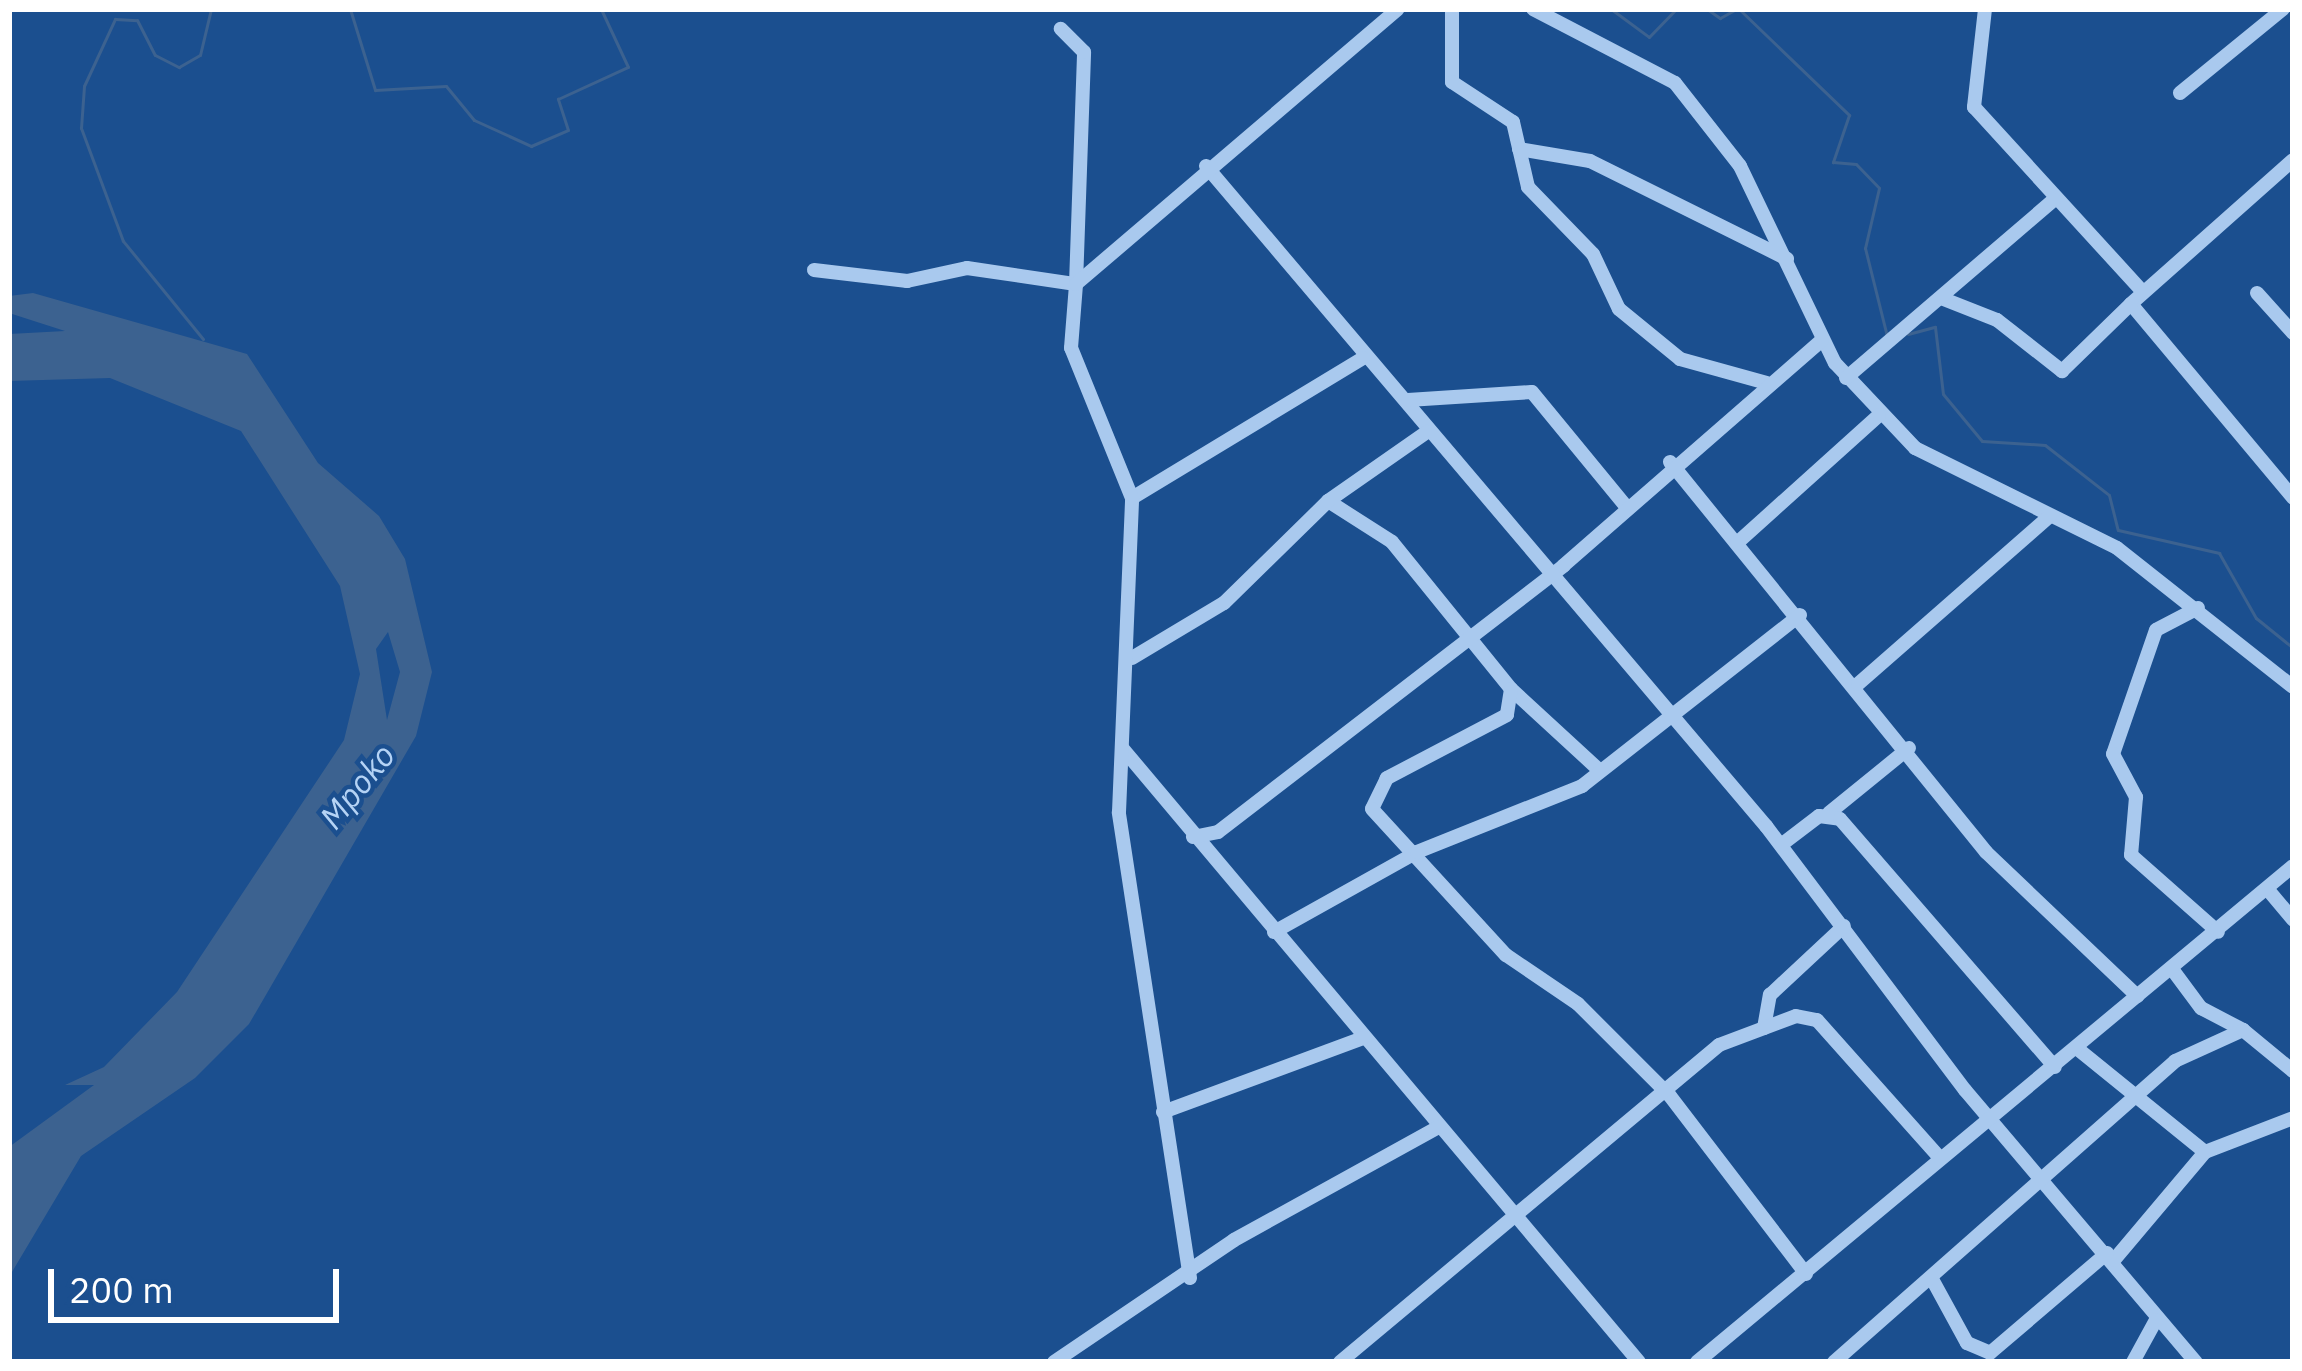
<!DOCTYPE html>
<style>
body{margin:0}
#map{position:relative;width:2302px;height:1371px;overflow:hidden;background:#1b4f8f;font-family:"IBM Plex Sans",sans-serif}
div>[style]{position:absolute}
.water>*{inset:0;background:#3c6290}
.stream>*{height:3px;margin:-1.5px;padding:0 1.5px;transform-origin:1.5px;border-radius:1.5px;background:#3c6290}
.minor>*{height:14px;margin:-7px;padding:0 7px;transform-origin:7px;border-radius:7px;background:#a9c9ee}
span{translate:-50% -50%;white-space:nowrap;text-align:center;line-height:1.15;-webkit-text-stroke:9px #1b4f8f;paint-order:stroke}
.water-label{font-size:33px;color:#b5d3f5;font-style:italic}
.frame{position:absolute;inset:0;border:12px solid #fff;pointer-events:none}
.scale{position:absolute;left:48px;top:1269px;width:291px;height:54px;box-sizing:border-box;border:6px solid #fff;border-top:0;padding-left:15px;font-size:36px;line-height:42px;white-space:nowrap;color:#fff;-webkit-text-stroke:9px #1b4f8f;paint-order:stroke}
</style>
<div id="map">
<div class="water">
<div style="clip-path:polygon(evenodd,33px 293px,247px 354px,318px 463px,379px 516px,405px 559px,432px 672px,416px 736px,249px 1024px,195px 1078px,81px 1156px,9px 1277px,9px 1147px,94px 1085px,65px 1085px,104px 1067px,177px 992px,344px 740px,360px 674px,340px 586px,241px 431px,110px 378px,9px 381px,9px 334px,65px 331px,9px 313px,9px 296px,33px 293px,388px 632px,400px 672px,387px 720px,376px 649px,388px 632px)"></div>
</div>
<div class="stream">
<div style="left:350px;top:9px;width:85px;rotate:72.8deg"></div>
<div style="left:375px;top:90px;width:71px;rotate:-3.2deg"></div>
<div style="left:446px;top:86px;width:44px;rotate:50.5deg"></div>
<div style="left:474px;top:120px;width:63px;rotate:24.5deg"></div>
<div style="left:531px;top:146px;width:40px;rotate:-23.4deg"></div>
<div style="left:568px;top:130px;width:33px;rotate:-108deg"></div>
<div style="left:558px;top:99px;width:77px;rotate:-24.6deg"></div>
<div style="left:628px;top:67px;width:64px;rotate:-115deg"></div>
<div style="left:1611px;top:9px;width:47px;rotate:36.4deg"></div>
<div style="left:1649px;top:37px;width:39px;rotate:-46deg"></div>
<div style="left:1707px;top:9px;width:16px;rotate:35deg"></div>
<div style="left:1720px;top:18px;width:18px;rotate:-29deg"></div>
<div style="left:1739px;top:9px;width:153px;rotate:43.9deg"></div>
<div style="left:1849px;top:115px;width:50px;rotate:108.8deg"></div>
<div style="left:1833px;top:162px;width:23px;rotate:5deg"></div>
<div style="left:1856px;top:164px;width:33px;rotate:46deg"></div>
<div style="left:1879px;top:188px;width:62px;rotate:103.1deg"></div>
<div style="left:1865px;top:248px;width:91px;rotate:76deg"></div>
<div style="left:1908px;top:334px;width:28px;rotate:-15deg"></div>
<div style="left:1935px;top:327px;width:67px;rotate:83.2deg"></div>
<div style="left:1943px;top:394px;width:61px;rotate:50.3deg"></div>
<div style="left:1982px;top:441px;width:63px;rotate:3.6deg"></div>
<div style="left:2045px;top:445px;width:81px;rotate:38deg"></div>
<div style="left:2109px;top:495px;width:36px;rotate:76deg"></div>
<div style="left:2118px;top:530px;width:104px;rotate:12.8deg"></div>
<div style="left:2219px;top:553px;width:75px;rotate:60.4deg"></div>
<div style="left:2256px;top:618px;width:48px;rotate:39deg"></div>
<div style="left:203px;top:339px;width:127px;rotate:-129.2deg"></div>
<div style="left:123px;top:241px;width:121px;rotate:-110.4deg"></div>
<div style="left:81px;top:128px;width:42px;rotate:-85.9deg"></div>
<div style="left:84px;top:86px;width:74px;rotate:-65.2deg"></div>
<div style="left:115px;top:19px;width:22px;rotate:3deg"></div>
<div style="left:137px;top:20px;width:39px;rotate:63deg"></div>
<div style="left:155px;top:55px;width:27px;rotate:27deg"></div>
<div style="left:179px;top:67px;width:24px;rotate:-30deg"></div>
<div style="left:200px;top:55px;width:47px;rotate:-76.6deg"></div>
</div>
<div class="minor">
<div style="left:1452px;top:9px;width:73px;rotate:90deg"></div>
<div style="left:1452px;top:82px;width:73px;rotate:33.3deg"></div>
<div style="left:1513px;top:122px;width:67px;rotate:77deg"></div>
<div style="left:1528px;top:187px;width:93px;rotate:45.9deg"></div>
<div style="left:1593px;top:254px;width:61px;rotate:64.7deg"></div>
<div style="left:1619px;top:309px;width:79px;rotate:39.3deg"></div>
<div style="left:1680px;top:359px;width:90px;rotate:15.4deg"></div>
<div style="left:1533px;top:9px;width:160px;rotate:27.5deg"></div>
<div style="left:1675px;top:83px;width:105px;rotate:51.9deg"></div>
<div style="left:1740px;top:166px;width:219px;rotate:64.3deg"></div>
<div style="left:1835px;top:363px;width:117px;rotate:46.7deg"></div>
<div style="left:1915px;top:448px;width:225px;rotate:26.3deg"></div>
<div style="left:2117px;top:548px;width:224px;rotate:38.3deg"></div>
<div style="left:1985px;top:9px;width:99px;rotate:96.4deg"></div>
<div style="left:1974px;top:107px;width:248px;rotate:47.6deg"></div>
<div style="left:2180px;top:93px;width:133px;rotate:-39.2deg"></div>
<div style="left:1519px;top:149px;width:72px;rotate:9.6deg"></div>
<div style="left:1590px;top:161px;width:220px;rotate:26.4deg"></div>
<div style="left:2293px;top:160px;width:217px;rotate:138.4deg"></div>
<div style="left:2131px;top:304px;width:253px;rotate:50.1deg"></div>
<div style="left:1206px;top:166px;width:866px;rotate:49.69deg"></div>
<div style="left:1766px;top:826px;width:331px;rotate:53deg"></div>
<div style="left:1965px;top:1090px;width:357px;rotate:49.7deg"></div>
<div style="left:814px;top:270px;width:94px;rotate:6.7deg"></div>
<div style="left:907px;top:281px;width:61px;rotate:-12.2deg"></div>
<div style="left:967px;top:268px;width:110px;rotate:8.4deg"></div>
<div style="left:1076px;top:284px;width:232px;rotate:-88deg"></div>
<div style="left:1084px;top:52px;width:33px;rotate:-135deg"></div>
<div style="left:2257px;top:293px;width:54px;rotate:48deg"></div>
<div style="left:1941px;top:298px;width:60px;rotate:21.4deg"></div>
<div style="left:1997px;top:320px;width:83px;rotate:38.1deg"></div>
<div style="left:2062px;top:371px;width:96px;rotate:-44.2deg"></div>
<div style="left:1846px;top:378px;width:274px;rotate:-40.6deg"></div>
<div style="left:1408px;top:400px;width:124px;rotate:-3.7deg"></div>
<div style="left:1532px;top:392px;width:145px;rotate:50.6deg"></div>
<div style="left:1670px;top:462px;width:502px;rotate:50.98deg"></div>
<div style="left:1986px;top:852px;width:209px;rotate:43.6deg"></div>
<div style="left:1132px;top:498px;width:270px;rotate:-31.2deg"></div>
<div style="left:1328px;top:501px;width:76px;rotate:32.6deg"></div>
<div style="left:1392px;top:542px;width:189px;rotate:51deg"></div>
<div style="left:1511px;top:689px;width:120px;rotate:42.6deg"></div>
<div style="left:1737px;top:543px;width:191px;rotate:-42deg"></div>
<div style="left:2198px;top:608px;width:47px;rotate:152.4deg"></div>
<div style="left:2156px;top:630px;width:131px;rotate:109.1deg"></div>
<div style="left:2113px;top:754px;width:49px;rotate:61.9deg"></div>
<div style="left:2136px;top:797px;width:58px;rotate:94.9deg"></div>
<div style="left:2131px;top:855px;width:116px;rotate:41.5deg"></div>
<div style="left:1132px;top:658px;width:107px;rotate:-30.9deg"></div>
<div style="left:1224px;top:603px;width:146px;rotate:-44.4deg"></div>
<div style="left:1328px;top:501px;width:121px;rotate:-34.9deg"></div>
<div style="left:1858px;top:684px;width:255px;rotate:-41.2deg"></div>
<div style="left:1511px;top:689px;width:26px;rotate:99deg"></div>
<div style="left:1507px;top:715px;width:136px;rotate:152.3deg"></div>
<div style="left:1387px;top:778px;width:34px;rotate:116deg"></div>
<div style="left:1372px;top:809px;width:198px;rotate:47.5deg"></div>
<div style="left:1506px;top:955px;width:87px;rotate:34.2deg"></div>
<div style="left:1578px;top:1004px;width:130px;rotate:45deg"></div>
<div style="left:1670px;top:1096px;width:224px;rotate:52.6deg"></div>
<div style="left:1123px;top:749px;width:801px;rotate:49.91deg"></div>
<div style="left:1829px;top:813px;width:103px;rotate:-39.1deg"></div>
<div style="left:1193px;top:837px;width:25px;rotate:-11deg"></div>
<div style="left:1218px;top:832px;width:436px;rotate:-37.6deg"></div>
<div style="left:1563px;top:566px;width:344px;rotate:-41.1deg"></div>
<div style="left:1781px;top:845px;width:48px;rotate:-37.3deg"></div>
<div style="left:1819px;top:816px;width:21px;rotate:8deg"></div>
<div style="left:1840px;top:819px;width:328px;rotate:49.1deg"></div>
<div style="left:2269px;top:891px;width:38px;rotate:50deg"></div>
<div style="left:1274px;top:932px;width:164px;rotate:-29.2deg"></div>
<div style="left:1417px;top:852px;width:178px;rotate:-21.8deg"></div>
<div style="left:1582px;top:786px;width:277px;rotate:-38.1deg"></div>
<div style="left:2172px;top:969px;width:49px;rotate:53.4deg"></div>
<div style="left:2201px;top:1008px;width:47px;rotate:27.6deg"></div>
<div style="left:1764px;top:1028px;width:34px;rotate:-80deg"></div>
<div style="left:1770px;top:995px;width:101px;rotate:-43deg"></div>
<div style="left:2079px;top:1050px;width:162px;rotate:39deg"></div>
<div style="left:1163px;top:1112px;width:213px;rotate:-20.3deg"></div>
<div style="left:2114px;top:1260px;width:141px;rotate:-49.9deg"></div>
<div style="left:2205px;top:1152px;width:94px;rotate:-21.1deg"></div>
<div style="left:1190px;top:1278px;width:471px;rotate:-98.7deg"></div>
<div style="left:1119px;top:812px;width:314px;rotate:-87.6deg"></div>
<div style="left:1132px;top:498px;width:162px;rotate:-112.1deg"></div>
<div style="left:1071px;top:348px;width:64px;rotate:-85.5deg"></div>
<div style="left:1076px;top:284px;width:423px;rotate:-40.5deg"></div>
<div style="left:1932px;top:1279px;width:73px;rotate:61.3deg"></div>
<div style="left:1967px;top:1343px;width:25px;rotate:23deg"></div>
<div style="left:1990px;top:1353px;width:154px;rotate:-40.5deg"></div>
<div style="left:1054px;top:1362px;width:217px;rotate:-34.1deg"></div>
<div style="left:1234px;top:1240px;width:234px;rotate:-28.9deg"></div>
<div style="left:1340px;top:1362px;width:494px;rotate:-39.9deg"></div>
<div style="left:1719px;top:1045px;width:82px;rotate:-20.6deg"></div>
<div style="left:1796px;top:1016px;width:21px;rotate:11deg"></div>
<div style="left:1817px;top:1020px;width:182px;rotate:48.3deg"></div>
<div style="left:1697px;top:1362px;width:775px;rotate:-39.77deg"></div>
<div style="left:1834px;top:1362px;width:455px;rotate:-41.4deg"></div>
<div style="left:2175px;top:1061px;width:75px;rotate:-24.5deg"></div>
<div style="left:2243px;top:1030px;width:65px;rotate:39.4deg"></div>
<div style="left:2133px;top:1362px;width:48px;rotate:-61.3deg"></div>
</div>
<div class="water-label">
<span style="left:357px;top:786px;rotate:-51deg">Mpoko</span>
</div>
<div class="frame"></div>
<div class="scale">200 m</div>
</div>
